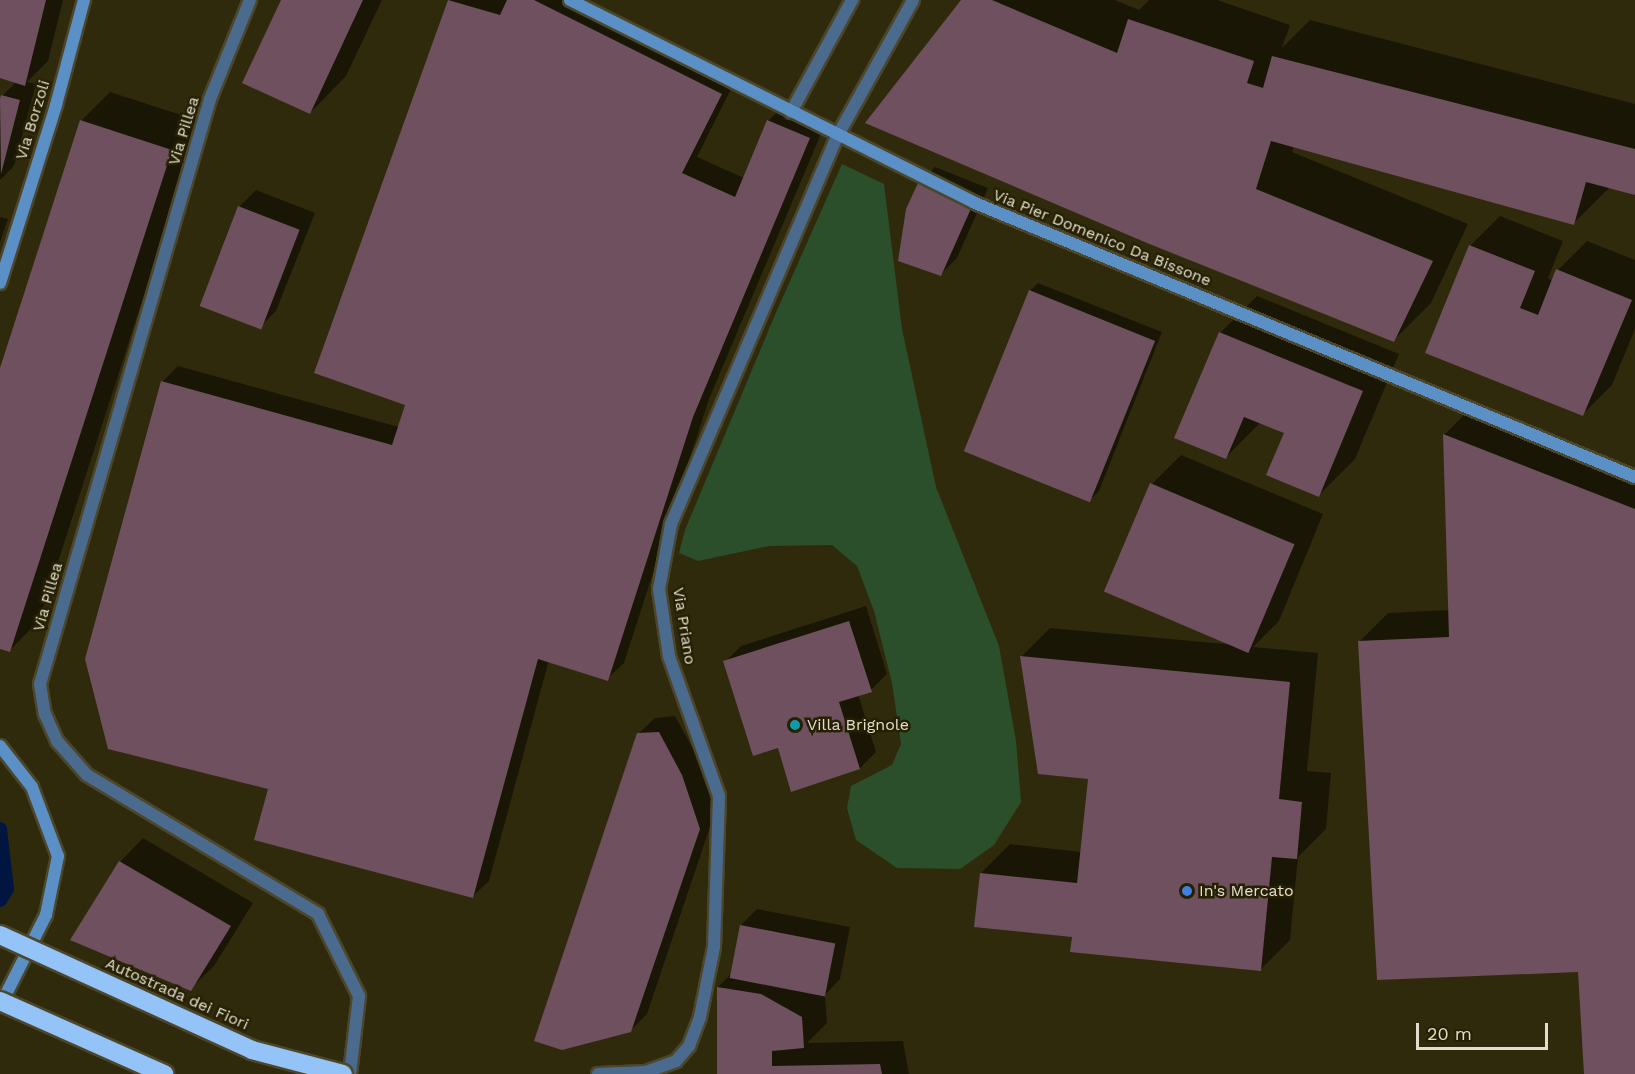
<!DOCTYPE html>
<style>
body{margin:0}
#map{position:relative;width:1635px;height:1074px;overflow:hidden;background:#302a0d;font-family:"Work Sans",sans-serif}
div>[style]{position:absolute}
.green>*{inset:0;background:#2b4f2a}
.shadow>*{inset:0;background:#0007}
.stream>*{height:14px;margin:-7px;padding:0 7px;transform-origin:7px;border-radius:7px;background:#001640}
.building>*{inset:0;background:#6e505f;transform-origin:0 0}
.roads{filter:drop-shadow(2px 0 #4c472c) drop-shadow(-2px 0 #4c472c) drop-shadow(0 2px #4c472c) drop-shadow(0 -2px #4c472c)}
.lane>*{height:12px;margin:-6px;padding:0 6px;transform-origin:6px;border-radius:6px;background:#4b6b8e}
.street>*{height:12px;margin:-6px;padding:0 6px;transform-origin:6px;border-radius:6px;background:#4b6b8e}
.secondary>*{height:12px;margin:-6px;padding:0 6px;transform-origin:6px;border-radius:6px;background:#5b90c7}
.bridges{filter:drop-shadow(2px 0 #4c472c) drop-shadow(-2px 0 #4c472c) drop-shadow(0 2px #4c472c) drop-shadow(0 -2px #4c472c)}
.highway-bridge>*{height:18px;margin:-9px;padding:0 9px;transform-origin:9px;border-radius:9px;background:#94c4f7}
.dots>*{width:16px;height:16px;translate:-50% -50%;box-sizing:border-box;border:3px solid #262003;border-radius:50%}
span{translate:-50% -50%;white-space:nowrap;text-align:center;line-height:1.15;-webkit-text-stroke:5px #262003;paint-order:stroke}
.street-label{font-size:16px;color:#e1decd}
.poi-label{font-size:16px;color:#e1decd}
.left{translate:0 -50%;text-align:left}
.scale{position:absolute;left:1416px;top:1023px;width:132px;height:27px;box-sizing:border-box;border:3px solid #e1decd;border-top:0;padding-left:8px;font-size:18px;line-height:21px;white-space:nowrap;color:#e1decd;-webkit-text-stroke:4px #262003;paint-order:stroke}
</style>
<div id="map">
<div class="green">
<div style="clip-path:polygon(842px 164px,884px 184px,902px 329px,936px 487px,999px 646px,1016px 741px,1021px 802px,994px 845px,960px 869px,897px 868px,856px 840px,847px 808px,851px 786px,892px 765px,901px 744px,892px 683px,874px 611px,857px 566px,832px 545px,769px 546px,698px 561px,679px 553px,685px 530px,775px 315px)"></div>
</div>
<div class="shadow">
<div style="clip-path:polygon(0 0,63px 0,48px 61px,27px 82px,36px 84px,14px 166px,0 180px,0 105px,2px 96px,16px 82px,0 77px)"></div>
<div style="clip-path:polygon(282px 0,382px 0,346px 76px,310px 113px)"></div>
<div style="clip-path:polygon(450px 0,582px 0,737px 77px,697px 157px,744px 178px,768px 121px,784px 105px,826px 122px,709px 399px,624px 663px,607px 679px,549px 660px,489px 881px,472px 897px,270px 788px,162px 382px,178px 366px,399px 427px,407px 404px,316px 372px)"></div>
<div style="clip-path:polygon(963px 0,1115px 0,1139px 10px,1149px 0,1217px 0,1290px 25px,1282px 48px,1310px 20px,1635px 104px,1635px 193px,1610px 187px,1573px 224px,1294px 146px,1292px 152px,1468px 224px,1431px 303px,1394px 340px)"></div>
<div style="clip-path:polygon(110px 92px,200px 121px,39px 621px,10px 650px,0 647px,0 373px,81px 121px)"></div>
<div style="clip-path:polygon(935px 167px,988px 188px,957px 258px,941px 274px,919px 183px)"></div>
<div style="clip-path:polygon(256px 190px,315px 213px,276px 311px,260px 327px,201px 305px,239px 207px)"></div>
<div style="clip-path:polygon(1500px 216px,1563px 241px,1548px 278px,1553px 281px,1558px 270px,1587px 241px,1635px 260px,1635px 329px,1612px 385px,1583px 414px,1427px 352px,1471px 245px)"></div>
<div style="clip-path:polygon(0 217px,8px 219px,0 242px)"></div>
<div style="clip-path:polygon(1038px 283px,1162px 332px,1099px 491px,1091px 499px,1030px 291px)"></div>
<div style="clip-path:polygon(1257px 296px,1399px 354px,1355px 459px,1319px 495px,1286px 432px,1261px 422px,1226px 457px,1220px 333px)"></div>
<div style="clip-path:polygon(1473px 406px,1635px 469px,1635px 1074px,1585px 1074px,1579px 970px,1359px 642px,1388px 613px,1450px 610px,1444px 435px)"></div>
<div style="clip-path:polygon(1181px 455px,1323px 514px,1279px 621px,1253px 647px,1318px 653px,1307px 771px,1331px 773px,1326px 829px,1298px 857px,1290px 940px,1260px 970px,1074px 935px,981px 873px,1010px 844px,1082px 852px,1090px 778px,1021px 657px,1050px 628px,1236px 645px,1152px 484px)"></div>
<div style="clip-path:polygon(866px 606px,887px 674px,871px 690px,858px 694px,876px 752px,860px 768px,779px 747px,725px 662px,741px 646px)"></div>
<div style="clip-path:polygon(675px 716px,698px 758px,715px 812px,647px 1014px,630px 1031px,638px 734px,655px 718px)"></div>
<div style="clip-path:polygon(143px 838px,253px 903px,214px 966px,190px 989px,73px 939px,120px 862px)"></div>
<div style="clip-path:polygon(757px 909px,850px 927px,840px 979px,825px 995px,827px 1023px,807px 1043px,903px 1041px,909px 1074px,719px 1074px,718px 987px,731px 974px,741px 925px)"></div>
</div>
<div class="stream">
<div style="left:0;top:829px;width:60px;rotate:83.3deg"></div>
<div style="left:7px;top:889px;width:13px;rotate:122deg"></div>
</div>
<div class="building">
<div style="clip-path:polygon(0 0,46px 0,25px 86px,0 78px)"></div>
<div style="clip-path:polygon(281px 0,363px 0,310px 114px,242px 83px)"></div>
<div style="clip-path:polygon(448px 0,500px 15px,507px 0,534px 0,722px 94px,682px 173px,735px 197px,767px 120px,810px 138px,693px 417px,608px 681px,538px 659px,473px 898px,254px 840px,268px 789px,108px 749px,85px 659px,161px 381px,392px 445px,405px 405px,314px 373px)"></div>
<div style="clip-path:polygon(961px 0,992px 0,1117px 53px,1128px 19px,1254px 61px,1247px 83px,1263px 88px,1272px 56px,1635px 149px,1635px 195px,1586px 182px,1574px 225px,1271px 141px,1256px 189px,1433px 261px,1394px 342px,1147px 243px,865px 123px)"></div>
<div style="clip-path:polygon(1px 95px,20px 100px,1px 174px,0 99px)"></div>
<div style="clip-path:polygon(80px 120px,172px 150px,10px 652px,0 649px,0 368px)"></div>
<div style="clip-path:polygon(918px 183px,973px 204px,941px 276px,898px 261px,906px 209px)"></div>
<div style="left:238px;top:206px;width:66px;height:107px;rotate:21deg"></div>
<div style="clip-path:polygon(1469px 245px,1535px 271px,1520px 308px,1538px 315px,1556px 269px,1632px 300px,1583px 416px,1425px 353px)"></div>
<div style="left:1029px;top:290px;width:136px;height:174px;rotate:22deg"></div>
<div style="clip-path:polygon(1219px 332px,1363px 391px,1319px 497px,1266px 475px,1284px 433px,1244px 417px,1226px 459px,1174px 438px)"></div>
<div style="clip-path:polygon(1443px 434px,1635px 509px,1635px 1074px,1584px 1074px,1578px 972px,1377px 980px,1358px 641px,1449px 637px)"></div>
<div style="left:1150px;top:483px;width:157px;height:118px;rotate:23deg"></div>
<div style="clip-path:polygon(849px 621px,872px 692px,839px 702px,860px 769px,791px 792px,778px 748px,753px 756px,723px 661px)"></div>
<div style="clip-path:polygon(1020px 656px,1290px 682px,1279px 799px,1302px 802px,1297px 859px,1272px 857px,1261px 971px,1070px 952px,1072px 937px,974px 927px,980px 873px,1077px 883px,1088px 779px,1038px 774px)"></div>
<div style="clip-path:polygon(659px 732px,682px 775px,700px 829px,631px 1032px,562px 1050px,534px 1041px,637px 733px)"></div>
<div style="clip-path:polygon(119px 861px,231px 926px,191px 991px,70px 940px)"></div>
<div style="left:740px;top:925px;width:97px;height:54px;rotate:11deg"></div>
<div style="clip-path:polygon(717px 987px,761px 994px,802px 1017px,804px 1048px,772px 1051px,772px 1066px,880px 1064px,882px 1074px,717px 1074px)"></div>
</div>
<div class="roads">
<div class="lane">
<div style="left:791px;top:112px;width:128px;rotate:-61.4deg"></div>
</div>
<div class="street">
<div style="left:250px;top:0;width:107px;rotate:112deg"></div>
<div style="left:210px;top:99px;width:609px;rotate:106.2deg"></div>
<div style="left:40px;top:684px;width:30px;rotate:81deg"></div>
<div style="left:45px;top:714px;width:30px;rotate:66deg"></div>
<div style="left:57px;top:741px;width:45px;rotate:48.6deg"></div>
<div style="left:87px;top:775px;width:270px;rotate:31deg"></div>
<div style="left:318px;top:914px;width:92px;rotate:63.4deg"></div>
<div style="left:359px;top:996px;width:79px;rotate:96.6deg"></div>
<div style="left:598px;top:1074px;width:48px;rotate:-2.4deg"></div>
<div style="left:646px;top:1072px;width:32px;rotate:-20deg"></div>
<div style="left:676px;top:1061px;width:20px;rotate:-49deg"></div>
<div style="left:689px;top:1046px;width:31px;rotate:-69deg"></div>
<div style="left:700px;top:1017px;width:71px;rotate:-78.7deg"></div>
<div style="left:714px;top:947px;width:151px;rotate:-88.1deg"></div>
<div style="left:719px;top:796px;width:149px;rotate:-109.7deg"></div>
<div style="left:669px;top:656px;width:68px;rotate:-98.5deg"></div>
<div style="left:659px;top:589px;width:66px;rotate:-79.5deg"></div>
<div style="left:671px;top:524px;width:423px;rotate:-66.8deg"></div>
<div style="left:838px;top:135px;width:154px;rotate:-60.9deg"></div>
</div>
<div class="secondary">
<div style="left:570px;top:0;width:453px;rotate:26.6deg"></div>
<div style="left:975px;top:203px;width:715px;rotate:22.55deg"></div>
<div style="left:0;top:283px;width:187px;rotate:-72.5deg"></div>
<div style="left:56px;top:105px;width:109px;rotate:-75.1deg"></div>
<div style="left:0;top:746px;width:52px;rotate:52deg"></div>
<div style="left:32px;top:787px;width:74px;rotate:69.4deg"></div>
<div style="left:58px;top:856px;width:60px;rotate:101.5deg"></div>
<div style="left:46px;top:915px;width:102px;rotate:116.8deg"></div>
</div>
</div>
<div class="bridges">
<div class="highway-bridge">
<div style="left:0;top:935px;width:277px;rotate:24.5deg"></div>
<div style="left:252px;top:1050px;width:94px;rotate:14.8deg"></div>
<div style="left:0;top:1001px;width:180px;rotate:24deg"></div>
</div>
</div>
<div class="dots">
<div style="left:795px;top:725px;background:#0f9aa8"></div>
<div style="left:1187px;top:891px;background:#3f7fe0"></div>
</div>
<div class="street-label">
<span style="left:33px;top:120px;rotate:-73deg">Via Borzoli</span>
<span style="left:184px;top:131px;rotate:-73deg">Via Pillea</span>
<span style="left:1102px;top:238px;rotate:22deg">Via Pier Domenico Da Bissone</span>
<span style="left:48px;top:597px;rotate:-74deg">Via Pillea</span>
<span style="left:684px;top:626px;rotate:81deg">Via Priano</span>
<span style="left:177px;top:994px;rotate:24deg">Autostrada dei Fiori</span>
</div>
<div class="poi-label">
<span class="left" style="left:807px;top:725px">Villa Brignole</span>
<span class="left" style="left:1199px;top:891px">In's Mercato</span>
</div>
<div class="scale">20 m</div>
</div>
